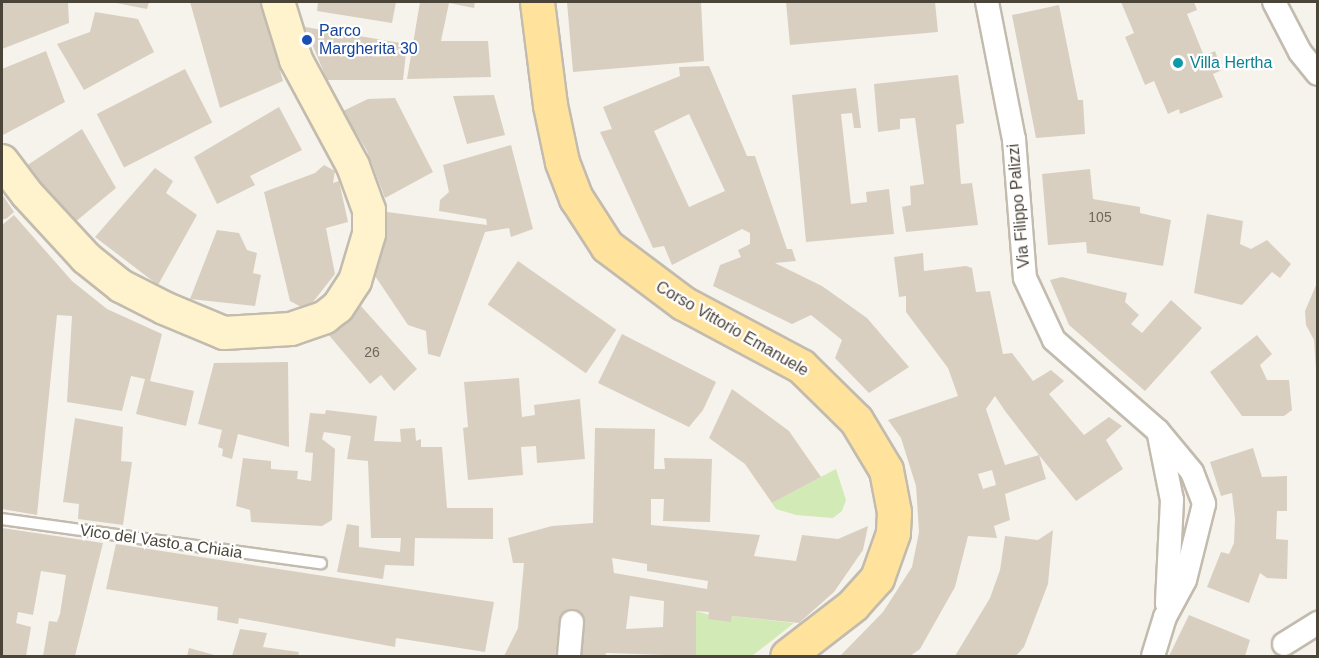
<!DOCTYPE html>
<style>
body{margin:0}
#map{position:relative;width:1319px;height:658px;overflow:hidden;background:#f6f3ec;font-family:Helvetica,sans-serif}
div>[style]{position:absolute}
.green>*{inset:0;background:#d2eab5}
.building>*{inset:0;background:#d8cfc1;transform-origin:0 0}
.roads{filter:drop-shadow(2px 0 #c2bbae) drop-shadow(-2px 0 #c2bbae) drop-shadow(0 2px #c2bbae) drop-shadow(0 -2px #c2bbae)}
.lane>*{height:10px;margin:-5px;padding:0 5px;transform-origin:5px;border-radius:5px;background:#fff}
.street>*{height:22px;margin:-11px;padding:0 11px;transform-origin:11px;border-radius:11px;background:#fff}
.secondary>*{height:32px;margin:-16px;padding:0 16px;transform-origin:16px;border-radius:16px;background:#fff3cd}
.primary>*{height:33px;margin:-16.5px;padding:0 16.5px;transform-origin:16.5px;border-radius:16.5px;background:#ffe39c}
.dots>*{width:16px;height:16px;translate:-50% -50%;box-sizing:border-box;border:3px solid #fff;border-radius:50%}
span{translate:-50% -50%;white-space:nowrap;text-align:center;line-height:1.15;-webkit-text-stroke:4.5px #fff;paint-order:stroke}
.number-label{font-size:14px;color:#6e675b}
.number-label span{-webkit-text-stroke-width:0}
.transit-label{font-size:16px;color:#164399}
.left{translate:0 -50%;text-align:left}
.culture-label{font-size:16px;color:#0d838f}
.street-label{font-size:16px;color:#4b4439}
.frame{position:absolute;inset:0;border:3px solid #4b4439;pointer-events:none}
</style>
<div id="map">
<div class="green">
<div style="clip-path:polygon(836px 469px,846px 500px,842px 511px,833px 518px,796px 515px,776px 509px,772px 503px)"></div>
<div style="clip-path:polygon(696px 611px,731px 621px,732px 616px,794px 623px,752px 656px,676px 656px,696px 656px)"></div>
</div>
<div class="building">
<div style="clip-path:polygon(2px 2px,68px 2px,69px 23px,2px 49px)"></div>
<div style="clip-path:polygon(111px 2px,149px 2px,147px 9px)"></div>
<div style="clip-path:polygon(190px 2px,261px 2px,283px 81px,220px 108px)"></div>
<div style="clip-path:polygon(318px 2px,396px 2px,392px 23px,317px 11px)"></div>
<div style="clip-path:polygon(420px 2px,475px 2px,474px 8px,449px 3px,441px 41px,488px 41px,491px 77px,407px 79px)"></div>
<div style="clip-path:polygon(567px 2px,701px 2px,704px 61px,573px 72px)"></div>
<div style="clip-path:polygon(786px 2px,935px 2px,938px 32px,790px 45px)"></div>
<div style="clip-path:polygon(1121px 2px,1194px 2px,1197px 10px,1187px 14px,1204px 56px,1215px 51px,1222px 70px,1213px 74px,1223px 97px,1180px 114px,1179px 109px,1168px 114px,1154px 81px,1145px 85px,1125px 37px,1134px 33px)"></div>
<div style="clip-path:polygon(1059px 5px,1078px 100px,1083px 100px,1085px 134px,1036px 138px,1012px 15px)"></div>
<div style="clip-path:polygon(95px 12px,138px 19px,154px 52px,84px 90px,57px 44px,90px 32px)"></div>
<div style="clip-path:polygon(305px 27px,407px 44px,403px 80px,327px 80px)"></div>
<div style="clip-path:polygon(46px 51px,65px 102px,3px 135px,2px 69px)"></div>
<div style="clip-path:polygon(evenodd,709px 66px,747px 156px,755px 156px,787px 249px,792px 249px,796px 261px,775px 263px,822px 286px,867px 318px,909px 367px,869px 393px,835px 358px,842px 340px,811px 315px,792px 324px,713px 286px,720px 265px,741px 257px,738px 250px,750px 244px,750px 233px,742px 229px,672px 265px,664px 246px,653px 248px,600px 132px,612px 129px,603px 107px,680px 76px,679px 67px,709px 66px,689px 114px,725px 191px,689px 207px,654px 131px,689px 114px)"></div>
<div style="left:185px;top:69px;width:60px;height:99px;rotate:63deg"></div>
<div style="clip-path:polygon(958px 75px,964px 123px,956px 125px,961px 184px,972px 183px,978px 225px,906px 232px,902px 207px,911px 205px,910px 186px,924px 184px,915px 118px,900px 119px,900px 129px,878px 132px,874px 84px)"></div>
<div style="clip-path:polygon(856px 88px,861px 128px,854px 128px,852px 113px,841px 114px,851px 204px,867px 202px,866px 192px,889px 189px,894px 234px,806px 242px,792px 95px)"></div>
<div style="clip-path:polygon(494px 95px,505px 135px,467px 144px,453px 96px)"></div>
<div style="clip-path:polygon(395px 98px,433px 172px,385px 198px,367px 151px,343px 111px,368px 99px)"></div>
<div style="clip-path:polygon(279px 107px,302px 150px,250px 176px,255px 185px,217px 204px,194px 157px)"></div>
<div style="clip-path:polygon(82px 129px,116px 188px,74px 223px,23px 168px)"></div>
<div style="clip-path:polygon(511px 145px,533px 229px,511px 237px,509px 228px,485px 232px,440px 357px,428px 354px,426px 331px,408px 325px,375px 276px,387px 212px,487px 225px,486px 219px,439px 211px,440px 200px,449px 192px,443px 165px)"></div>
<div style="clip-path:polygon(324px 165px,335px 171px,333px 183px,339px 181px,348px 222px,326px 228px,335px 274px,313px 302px,303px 308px,290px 301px,264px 192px,315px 173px)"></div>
<div style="clip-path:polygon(155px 168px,173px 181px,166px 193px,197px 215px,158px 285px,95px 237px)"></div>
<div style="clip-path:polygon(1090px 169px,1093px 199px,1140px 207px,1140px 213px,1171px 220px,1163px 266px,1087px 253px,1086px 242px,1048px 245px,1042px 174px)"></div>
<div style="clip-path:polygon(2px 194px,14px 212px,6px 219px,2px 219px)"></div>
<div style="clip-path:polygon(1207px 214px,1243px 221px,1240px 244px,1251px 249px,1267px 240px,1291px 264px,1280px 278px,1272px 272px,1242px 305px,1194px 293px)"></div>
<div style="clip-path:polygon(14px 215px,72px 281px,107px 309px,162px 334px,150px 381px,194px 391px,186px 426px,136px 414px,145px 379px,131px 376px,122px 411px,67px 402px,72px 316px,57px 315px,37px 515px,2px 509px,2px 225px)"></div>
<div style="clip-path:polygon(217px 230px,239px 233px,247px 250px,257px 253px,253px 273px,261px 275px,255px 306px,190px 299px)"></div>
<div style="clip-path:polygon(evenodd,923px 253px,924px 271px,966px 266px,972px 268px,976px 292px,990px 291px,1003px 354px,1012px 353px,1033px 381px,1051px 370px,1064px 381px,1049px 394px,1084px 435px,1109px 417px,1122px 426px,1106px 440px,1123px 469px,1076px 501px,1039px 455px,1046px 479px,1005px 494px,1010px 520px,994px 526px,997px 538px,968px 536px,955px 587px,920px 649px,910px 656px,840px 656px,883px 612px,912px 567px,919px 532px,916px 486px,901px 438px,888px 420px,958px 396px,948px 368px,906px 312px,906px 296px,899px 297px,894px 257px,923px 253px,995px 396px,1005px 411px,1039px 455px,1005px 465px,986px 409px,995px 396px,923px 253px,992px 470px,996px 485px,983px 489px,978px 474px,992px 470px)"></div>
<div style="left:518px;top:261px;width:120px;height:53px;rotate:35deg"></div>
<div style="clip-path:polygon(1062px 277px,1127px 293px,1125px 302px,1139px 315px,1131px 324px,1142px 333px,1171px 300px,1202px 328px,1145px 391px,1069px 325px,1050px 280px)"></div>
<div style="clip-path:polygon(1317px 283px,1317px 383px,1314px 340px,1306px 325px,1305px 311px)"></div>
<div style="clip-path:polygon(361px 306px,417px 369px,394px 391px,381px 375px,370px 384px,328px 334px)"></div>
<div style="clip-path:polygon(622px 334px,716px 382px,703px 410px,689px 427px,598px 383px)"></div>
<div style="clip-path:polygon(1257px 335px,1272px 354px,1260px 365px,1267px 380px,1289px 380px,1292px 410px,1284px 416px,1242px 416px,1210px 372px)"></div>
<div style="clip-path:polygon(288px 362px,289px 447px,238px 434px,232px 459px,222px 456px,223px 449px,218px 447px,222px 430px,198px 424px,214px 363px)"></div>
<div style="clip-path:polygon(519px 378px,522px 417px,535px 415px,534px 405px,580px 399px,585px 459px,537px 463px,536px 446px,521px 447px,523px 475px,468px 480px,463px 428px,468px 427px,464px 382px)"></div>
<div style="clip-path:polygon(732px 389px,789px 431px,821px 477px,772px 503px,745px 464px,709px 438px)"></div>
<div style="clip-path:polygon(326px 410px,377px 416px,374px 441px,401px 442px,400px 429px,415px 428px,416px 441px,421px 439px,421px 447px,442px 447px,447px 508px,493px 508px,493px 539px,415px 538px,414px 566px,385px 565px,383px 579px,337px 572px,347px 524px,359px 526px,359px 547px,400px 552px,401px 538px,371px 538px,368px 461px,347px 459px,351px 436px,324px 432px,322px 439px,335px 449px,332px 520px,322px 526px,251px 522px,250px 510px,236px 506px,243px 458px,271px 461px,271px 469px,298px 471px,297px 479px,311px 481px,313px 453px,305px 452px,310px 413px,325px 414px)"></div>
<div style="clip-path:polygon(75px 418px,123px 427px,121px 461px,132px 462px,123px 525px,78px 519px,79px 504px,63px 502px)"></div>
<div style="clip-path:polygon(evenodd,595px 428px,655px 429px,654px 469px,665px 469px,664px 458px,712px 459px,710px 522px,663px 521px,664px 499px,651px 499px,651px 525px,760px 535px,754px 556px,796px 561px,802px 535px,838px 539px,868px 526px,863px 550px,834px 592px,799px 623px,732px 616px,731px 622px,708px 619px,709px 612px,696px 611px,696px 656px,606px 653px,605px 656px,579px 656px,583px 622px,562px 621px,559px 656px,504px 656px,518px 628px,524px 563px,513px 563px,508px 538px,552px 526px,593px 523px,595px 428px,612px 558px,647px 564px,647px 571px,708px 581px,707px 589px,614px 573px,612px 558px,595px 428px,630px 596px,664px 601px,663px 627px,626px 629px,630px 596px)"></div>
<div style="clip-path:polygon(1253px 448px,1262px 477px,1287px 476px,1287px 511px,1277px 511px,1276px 539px,1288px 540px,1287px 579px,1267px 578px,1260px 573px,1249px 603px,1207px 587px,1221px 552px,1229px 554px,1234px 543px,1235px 519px,1232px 493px,1221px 496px,1210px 462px)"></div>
<div style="clip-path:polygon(2px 528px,103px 543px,75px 656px,43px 656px,49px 621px,57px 622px,60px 614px,66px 575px,41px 571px,33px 615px,18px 612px,16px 623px,31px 627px,26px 656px,2px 656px)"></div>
<div style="clip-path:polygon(1053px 530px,1048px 584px,1024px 647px,1016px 656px,955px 656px,990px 598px,1000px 570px,1005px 536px,1038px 540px)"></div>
<div style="clip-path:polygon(116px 544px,494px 602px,485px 652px,396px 638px,395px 647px,239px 618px,238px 624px,217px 620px,218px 607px,106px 589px)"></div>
<div style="clip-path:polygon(1189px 615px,1250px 640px,1245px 656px,1169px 656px)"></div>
<div style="clip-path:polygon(240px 629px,267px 633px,263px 647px,299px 652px,298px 656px,232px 656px)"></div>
<div style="clip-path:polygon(189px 648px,218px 656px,187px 656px)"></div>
</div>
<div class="roads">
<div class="lane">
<div style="left:2px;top:519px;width:322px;rotate:7.9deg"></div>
</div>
<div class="street">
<div style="left:987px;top:2px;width:140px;rotate:78.9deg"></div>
<div style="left:1014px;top:139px;width:139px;rotate:85.5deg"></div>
<div style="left:1025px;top:278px;width:68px;rotate:64.9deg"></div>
<div style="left:1054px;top:340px;width:138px;rotate:41.2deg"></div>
<div style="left:1158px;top:431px;width:53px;rotate:50.3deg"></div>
<div style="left:1192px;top:472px;width:34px;rotate:69deg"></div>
<div style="left:1204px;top:504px;width:78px;rotate:104deg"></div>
<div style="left:1185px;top:580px;width:42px;rotate:118.4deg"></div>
<div style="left:1165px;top:617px;width:41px;rotate:107.1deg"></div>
<div style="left:1274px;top:2px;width:56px;rotate:62.5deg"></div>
<div style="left:1300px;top:52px;width:28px;rotate:51deg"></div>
<div style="left:1159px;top:435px;width:66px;rotate:78.7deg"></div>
<div style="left:1172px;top:500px;width:104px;rotate:92.8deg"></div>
<div style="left:1284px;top:644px;width:40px;rotate:-32deg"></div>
<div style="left:569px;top:656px;width:34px;rotate:-85deg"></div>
</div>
<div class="secondary">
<div style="left:2px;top:161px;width:41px;rotate:52.9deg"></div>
<div style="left:27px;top:194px;width:87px;rotate:47.3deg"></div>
<div style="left:86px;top:258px;width:45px;rotate:38.7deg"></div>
<div style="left:121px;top:286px;width:48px;rotate:27.1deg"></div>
<div style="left:164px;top:308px;width:65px;rotate:22.6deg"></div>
<div style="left:224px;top:333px;width:67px;rotate:-3.4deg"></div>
<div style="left:291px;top:329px;width:36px;rotate:-19deg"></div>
<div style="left:325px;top:317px;width:16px;rotate:-38deg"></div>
<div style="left:338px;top:307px;width:31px;rotate:-57deg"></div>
<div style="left:355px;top:281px;width:49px;rotate:-73.4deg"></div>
<div style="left:369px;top:234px;width:24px;rotate:-90deg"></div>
<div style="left:369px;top:210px;width:47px;rotate:-110deg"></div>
<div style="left:353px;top:166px;width:120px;rotate:-118.3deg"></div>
<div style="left:296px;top:60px;width:61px;rotate:-107.2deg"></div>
</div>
<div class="primary">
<div style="left:537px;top:2px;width:104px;rotate:82.8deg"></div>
<div style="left:550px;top:105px;width:58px;rotate:78.1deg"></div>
<div style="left:562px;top:162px;width:39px;rotate:69deg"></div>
<div style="left:576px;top:198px;width:57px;rotate:57.1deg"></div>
<div style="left:607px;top:246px;width:95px;rotate:36.9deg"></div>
<div style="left:683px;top:303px;width:134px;rotate:28.1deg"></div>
<div style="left:801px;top:366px;width:77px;rotate:44.5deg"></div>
<div style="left:856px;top:420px;width:58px;rotate:59deg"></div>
<div style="left:886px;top:470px;width:43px;rotate:79.2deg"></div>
<div style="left:894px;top:512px;width:21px;rotate:93deg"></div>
<div style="left:893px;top:533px;width:48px;rotate:109.6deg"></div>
<div style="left:877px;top:578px;width:36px;rotate:132deg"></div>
<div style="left:853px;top:605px;width:83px;rotate:142.3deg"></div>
</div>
</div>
<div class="dots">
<div style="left:307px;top:40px;background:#1a4fb4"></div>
<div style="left:1178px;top:63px;background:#0f9aa8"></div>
</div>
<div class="number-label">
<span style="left:1100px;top:217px">105</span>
<span style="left:372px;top:352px">26</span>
</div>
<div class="transit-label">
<span class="left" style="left:319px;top:40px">Parco<br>Margherita 30</span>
</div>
<div class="culture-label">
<span class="left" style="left:1190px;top:63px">Villa Hertha</span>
</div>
<div class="street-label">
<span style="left:1019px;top:206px;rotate:-95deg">Via Filippo Palizzi</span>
<span style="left:732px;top:329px;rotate:30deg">Corso Vittorio Emanuele</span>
<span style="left:161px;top:542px;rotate:8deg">Vico del Vasto a Chiaia</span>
</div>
<div class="frame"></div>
</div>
